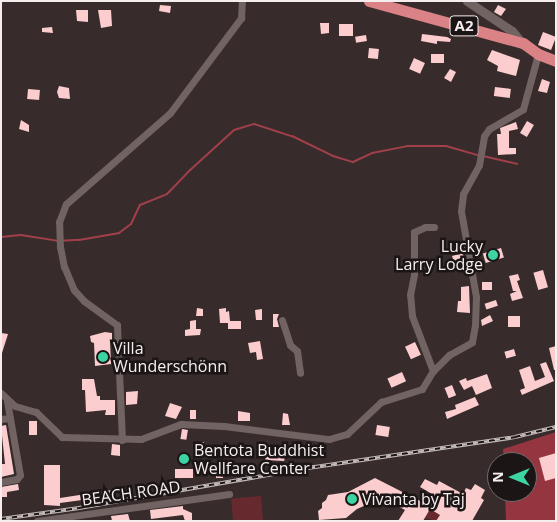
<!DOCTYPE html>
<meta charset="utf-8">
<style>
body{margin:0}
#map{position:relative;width:557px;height:522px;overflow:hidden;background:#382b2b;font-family:"Open Sans",sans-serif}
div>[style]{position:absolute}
.green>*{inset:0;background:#66292e;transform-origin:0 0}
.forest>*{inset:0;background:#953540}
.stream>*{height:2px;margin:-1px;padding:0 1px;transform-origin:1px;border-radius:1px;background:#a1404a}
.building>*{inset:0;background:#fbcdce;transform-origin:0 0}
.minor>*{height:7px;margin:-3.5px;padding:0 3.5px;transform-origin:3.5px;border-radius:3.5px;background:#726363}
.tertiary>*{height:9px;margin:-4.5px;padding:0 4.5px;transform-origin:4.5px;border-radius:4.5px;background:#726363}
.trunk>*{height:11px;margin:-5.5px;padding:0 5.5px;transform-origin:5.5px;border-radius:5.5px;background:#db8287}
.rail>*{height:4px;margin-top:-2px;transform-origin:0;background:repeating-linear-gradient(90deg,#1b1515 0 5.5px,#c4bbbb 0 11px);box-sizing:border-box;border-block:1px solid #c4bbbb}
.dots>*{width:14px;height:14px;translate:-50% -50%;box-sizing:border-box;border:2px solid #1b1515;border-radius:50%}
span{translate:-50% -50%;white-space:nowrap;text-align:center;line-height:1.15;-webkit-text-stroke:5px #1b1515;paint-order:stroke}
.shield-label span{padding:1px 4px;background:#1b1515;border:1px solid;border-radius:4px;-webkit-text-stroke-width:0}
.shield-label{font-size:15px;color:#f6eeee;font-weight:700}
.poi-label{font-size:16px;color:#f6eeee}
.right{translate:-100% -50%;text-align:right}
.left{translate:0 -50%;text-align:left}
.street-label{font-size:16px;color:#f6eeee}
.frame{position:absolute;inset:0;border:2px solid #f6eeee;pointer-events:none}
.north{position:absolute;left:487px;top:452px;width:50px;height:50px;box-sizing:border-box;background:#1b1515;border:1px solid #736c6c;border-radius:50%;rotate:270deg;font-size:14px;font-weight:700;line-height:20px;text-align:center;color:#f6eeee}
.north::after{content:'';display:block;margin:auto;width:18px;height:22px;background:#3dd4a3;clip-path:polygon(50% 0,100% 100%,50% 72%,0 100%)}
</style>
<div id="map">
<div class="green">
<div style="left:261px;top:496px;width:25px;height:30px;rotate:85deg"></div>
<div style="clip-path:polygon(430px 509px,440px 515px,436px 521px,424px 518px)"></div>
</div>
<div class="forest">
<div style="clip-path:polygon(556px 432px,556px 521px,506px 521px,505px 492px,527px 492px,527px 462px,504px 462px,503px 449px)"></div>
</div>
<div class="stream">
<div style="left:483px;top:156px;width:35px;rotate:13deg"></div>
<div style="left:1px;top:237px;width:20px;rotate:-6deg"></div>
<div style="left:21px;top:235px;width:36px;rotate:9deg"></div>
<div style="left:57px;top:241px;width:22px;rotate:-3deg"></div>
<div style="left:79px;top:240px;width:41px;rotate:-9.9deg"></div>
<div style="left:119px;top:233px;width:15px;rotate:-37deg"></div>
<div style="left:131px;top:224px;width:21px;rotate:-65deg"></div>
<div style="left:140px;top:205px;width:29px;rotate:-22deg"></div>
<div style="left:167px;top:194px;width:30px;rotate:-46deg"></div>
<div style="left:188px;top:172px;width:62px;rotate:-42.4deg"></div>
<div style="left:234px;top:130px;width:21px;rotate:-17deg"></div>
<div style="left:254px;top:124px;width:40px;rotate:18deg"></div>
<div style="left:292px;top:136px;width:46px;rotate:26deg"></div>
<div style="left:333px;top:156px;width:21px;rotate:17deg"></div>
<div style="left:353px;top:162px;width:21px;rotate:-25deg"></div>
<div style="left:372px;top:153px;width:36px;rotate:-11deg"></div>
<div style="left:407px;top:146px;width:39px"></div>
<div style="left:446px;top:146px;width:33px;rotate:16deg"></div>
</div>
<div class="building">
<div style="clip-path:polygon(160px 5px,171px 6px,170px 13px,159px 11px)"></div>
<div style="clip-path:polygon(498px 5px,506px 9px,501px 16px,494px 12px)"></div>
<div style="clip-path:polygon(76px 10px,88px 10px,88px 22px,77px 21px)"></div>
<div style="clip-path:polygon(98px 10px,111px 10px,112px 26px,101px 28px)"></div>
<div style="clip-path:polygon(320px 23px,329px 23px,329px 33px,321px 34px)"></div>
<div style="left:339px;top:24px;width:14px;height:12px"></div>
<div style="clip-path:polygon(52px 27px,53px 33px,42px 32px,42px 28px)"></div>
<div style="left:543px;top:32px;width:14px;height:14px;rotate:21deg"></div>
<div style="clip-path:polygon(422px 34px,447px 37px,451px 39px,450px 42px,437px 41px,437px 44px,421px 41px)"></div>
<div style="left:366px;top:35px;width:6px;height:11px;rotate:81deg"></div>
<div style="left:369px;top:48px;width:10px;height:10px;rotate:6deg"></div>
<div style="clip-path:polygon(492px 50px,520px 60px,516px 76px,497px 71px,498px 66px,487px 60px)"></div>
<div style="left:431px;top:54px;width:13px;height:9px"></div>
<div style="left:414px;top:58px;width:12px;height:12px;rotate:24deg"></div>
<div style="clip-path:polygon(450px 69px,456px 72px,451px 82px,444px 78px)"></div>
<div style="clip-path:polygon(542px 79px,550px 82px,547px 93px,538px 91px)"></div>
<div style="clip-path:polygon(59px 86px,69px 88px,70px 99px,59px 98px,57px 92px)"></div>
<div style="left:495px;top:87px;width:16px;height:9px;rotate:7deg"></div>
<div style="left:28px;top:89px;width:12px;height:10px;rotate:5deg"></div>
<div style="clip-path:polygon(21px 120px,29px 125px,29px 132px,19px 129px)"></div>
<div style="left:527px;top:121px;width:8px;height:14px;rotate:30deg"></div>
<div style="clip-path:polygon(516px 122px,518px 129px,509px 131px,509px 148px,516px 148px,516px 154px,498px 155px,497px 134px,501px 134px,500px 128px)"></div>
<div style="left:501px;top:248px;width:10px;height:19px;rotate:73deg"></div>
<div style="clip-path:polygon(463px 253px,465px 266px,456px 268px,452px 256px)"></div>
<div style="left:543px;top:270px;width:18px;height:10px;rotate:74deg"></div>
<div style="clip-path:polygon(518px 274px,520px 280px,517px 281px,523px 298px,512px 301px,510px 294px,517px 291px,513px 291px,509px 276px)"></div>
<div style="left:482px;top:282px;width:10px;height:8px"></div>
<div style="clip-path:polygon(469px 286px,470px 313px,457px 312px,458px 301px,461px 301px,461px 287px)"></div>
<div style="left:496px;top:300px;width:6px;height:12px;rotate:72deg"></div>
<div style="clip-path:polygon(197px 308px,203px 309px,203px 316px,196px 316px)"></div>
<div style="clip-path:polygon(226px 308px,226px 312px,229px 311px,230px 321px,241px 321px,241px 329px,228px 329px,228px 323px,220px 323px,219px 309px)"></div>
<div style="clip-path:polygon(262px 309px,262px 320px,256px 320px,255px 310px)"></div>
<div style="clip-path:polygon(273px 314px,279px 314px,277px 319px,279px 327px,273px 327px)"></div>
<div style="clip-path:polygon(490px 315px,493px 321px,482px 326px,481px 320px)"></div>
<div style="left:508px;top:316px;width:12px;height:11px"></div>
<div style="clip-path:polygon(196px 320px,196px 329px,201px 329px,200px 335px,185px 336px,185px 330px,190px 329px,190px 321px)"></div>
<div style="clip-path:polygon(105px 332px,112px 333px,112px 340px,110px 341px,111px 364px,95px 366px,94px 343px,91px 342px,90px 336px)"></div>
<div style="clip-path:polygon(1px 333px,8px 334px,2px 353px,1px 353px)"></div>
<div style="clip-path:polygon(260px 341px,263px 359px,257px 360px,256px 352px,250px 353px,248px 343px)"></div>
<div style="left:415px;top:342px;width:14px;height:11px;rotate:65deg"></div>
<div style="clip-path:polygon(556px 346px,556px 370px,554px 370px,549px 348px)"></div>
<div style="left:514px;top:349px;width:7px;height:10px;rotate:74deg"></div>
<div style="clip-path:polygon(546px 362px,554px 381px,522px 395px,520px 390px,525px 388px,519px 370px,530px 366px,535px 381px,545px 377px,540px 364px)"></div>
<div style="left:402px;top:372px;width:10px;height:16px;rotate:66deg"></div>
<div style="clip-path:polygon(487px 374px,492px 388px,476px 395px,472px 386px,464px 390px,459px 381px,466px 378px,467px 381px)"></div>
<div style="clip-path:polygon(82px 379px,94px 379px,97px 396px,100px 396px,100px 400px,115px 400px,115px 415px,105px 415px,106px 410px,86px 412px,85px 390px,82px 390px)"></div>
<div style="left:452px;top:385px;width:11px;height:8px;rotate:68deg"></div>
<div style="clip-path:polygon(138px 391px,137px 404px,126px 405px,126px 392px)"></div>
<div style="clip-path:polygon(475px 397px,479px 405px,447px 419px,445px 412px,456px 409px,455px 405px)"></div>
<div style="clip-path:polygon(170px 403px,182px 407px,176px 419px,165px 416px)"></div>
<div style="left:190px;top:410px;width:6px;height:9px"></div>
<div style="clip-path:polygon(238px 411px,250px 413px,250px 421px,238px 421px)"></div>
<div style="clip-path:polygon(283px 413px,288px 414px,290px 425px,282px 425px)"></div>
<div style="left:29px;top:421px;width:8px;height:14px"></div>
<div style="clip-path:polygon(6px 425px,14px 474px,1px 477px,1px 464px,5px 464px,1px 426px)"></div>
<div style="left:377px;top:425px;width:13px;height:10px;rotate:9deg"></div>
<div style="left:182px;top:429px;width:6px;height:10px;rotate:9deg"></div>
<div style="left:197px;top:442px;width:7px;height:9px"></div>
<div style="clip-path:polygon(112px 444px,120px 445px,120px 456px,111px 455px)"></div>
<div style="left:266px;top:447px;width:19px;height:13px;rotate:3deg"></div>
<div style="clip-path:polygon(556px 453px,556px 478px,545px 481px,539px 458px)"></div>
<div style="clip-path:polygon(44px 465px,60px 465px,60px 498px,112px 490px,112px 496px,60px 503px,60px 506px,44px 505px)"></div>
<div style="left:216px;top:465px;width:7px;height:13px"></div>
<div style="left:175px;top:469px;width:18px;height:9px"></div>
<div style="clip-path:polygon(375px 478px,426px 504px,432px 494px,420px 487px,425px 479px,437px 485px,439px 481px,463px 494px,466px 488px,471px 490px,475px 484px,485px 490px,481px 498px,484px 500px,472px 521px,436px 521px,440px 515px,430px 509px,423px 521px,398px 521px,405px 510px,382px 498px,357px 509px,346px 518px,319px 520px,318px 511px,322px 508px,322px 503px,326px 500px,328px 495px,348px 492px)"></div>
<div style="clip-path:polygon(18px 484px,19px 490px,7px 492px,7px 497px,1px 497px,1px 487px)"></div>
<div style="clip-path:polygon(183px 506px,183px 509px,192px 513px,192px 520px,185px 521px,183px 515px,151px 519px,150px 510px)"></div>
<div style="clip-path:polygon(128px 514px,130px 521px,112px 521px,111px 516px)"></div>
</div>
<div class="minor">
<div style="left:282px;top:320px;width:26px;rotate:72deg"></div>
<div style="left:290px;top:345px;width:9px;rotate:41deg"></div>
<div style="left:297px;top:351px;width:22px;rotate:82deg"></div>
<div style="left:433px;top:371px;width:59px;rotate:-110.9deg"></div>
<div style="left:412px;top:316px;width:21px;rotate:-95deg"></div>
<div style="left:410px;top:295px;width:21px;rotate:-79deg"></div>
<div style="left:414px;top:274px;width:42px;rotate:-90deg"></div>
<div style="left:414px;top:232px;width:12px;rotate:-24deg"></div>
<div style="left:425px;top:227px;width:9px"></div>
<div style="left:1px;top:393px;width:19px;rotate:43deg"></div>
<div style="left:15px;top:406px;width:22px;rotate:16deg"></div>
<div style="left:36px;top:412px;width:36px;rotate:44deg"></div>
<div style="left:62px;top:437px;width:79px;rotate:1.5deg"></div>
<div style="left:141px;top:439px;width:43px;rotate:-20.6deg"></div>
<div style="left:181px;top:424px;width:43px;rotate:2.7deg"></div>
<div style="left:224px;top:426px;width:106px;rotate:7.1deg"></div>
<div style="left:329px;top:439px;width:19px;rotate:-16deg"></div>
<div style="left:347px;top:434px;width:47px;rotate:-43.3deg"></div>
<div style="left:381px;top:402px;width:43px;rotate:-17.6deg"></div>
<div style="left:422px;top:389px;width:21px;rotate:-59deg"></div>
<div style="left:433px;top:371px;width:23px;rotate:-45deg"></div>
<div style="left:449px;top:355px;width:26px;rotate:-29deg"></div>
<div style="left:472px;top:342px;width:17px;rotate:-80deg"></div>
<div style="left:475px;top:325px;width:28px;rotate:-88deg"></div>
<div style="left:476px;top:297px;width:87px;rotate:-99.9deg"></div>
<div style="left:461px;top:211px;width:17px;rotate:-83deg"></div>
<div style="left:463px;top:194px;width:33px;rotate:-61deg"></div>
<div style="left:479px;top:165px;width:29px;rotate:-80deg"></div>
<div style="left:484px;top:136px;width:9px;rotate:-54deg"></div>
<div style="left:489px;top:129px;width:39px;rotate:-30deg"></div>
<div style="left:523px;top:109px;width:57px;rotate:-74.7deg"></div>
<div style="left:1px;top:419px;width:9px;rotate:-6deg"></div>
<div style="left:122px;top:440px;width:115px;rotate:-92.5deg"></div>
<div style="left:117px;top:325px;width:41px;rotate:-144deg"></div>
<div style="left:84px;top:301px;width:15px;rotate:-132deg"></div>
<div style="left:74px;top:290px;width:25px;rotate:-113deg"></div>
<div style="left:64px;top:267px;width:20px;rotate:-101deg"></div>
<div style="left:60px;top:247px;width:25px;rotate:-92deg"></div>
<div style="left:59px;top:222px;width:19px;rotate:-69deg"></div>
<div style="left:66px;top:204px;width:138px;rotate:-41.2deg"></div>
<div style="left:170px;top:113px;width:119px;rotate:-53.2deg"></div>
<div style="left:241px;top:18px;width:17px;rotate:-87deg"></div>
<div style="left:1px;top:482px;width:16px;rotate:-11deg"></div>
<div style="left:17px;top:479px;width:5px;rotate:-53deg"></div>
<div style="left:20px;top:475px;width:75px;rotate:-100deg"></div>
<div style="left:37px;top:521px;width:194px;rotate:-8deg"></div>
</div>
<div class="tertiary">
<div style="left:467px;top:1px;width:54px;rotate:33.7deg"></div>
<div style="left:512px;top:31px;width:16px;rotate:50deg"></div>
</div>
<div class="trunk">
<div style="left:369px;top:1px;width:160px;rotate:15.3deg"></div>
<div style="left:523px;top:43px;width:19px;rotate:36deg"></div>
<div style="left:538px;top:54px;width:19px;rotate:21deg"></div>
</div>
<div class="rail">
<div style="left:1px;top:519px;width:79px;rotate:-8deg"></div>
<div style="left:79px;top:508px;width:240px;rotate:-9.9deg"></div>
<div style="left:315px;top:467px;width:202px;rotate:-8.5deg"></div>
<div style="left:515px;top:437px;width:42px;rotate:-13.7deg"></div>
</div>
<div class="dots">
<div style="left:493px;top:255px;background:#3dd4a3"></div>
<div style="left:103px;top:357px;background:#3dd4a3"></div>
<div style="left:184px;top:459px;background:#3dd4a3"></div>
<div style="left:352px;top:499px;background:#3dd4a3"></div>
</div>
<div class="shield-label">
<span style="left:464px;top:26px">A2</span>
</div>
<div class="poi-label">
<span class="right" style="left:483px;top:255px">Lucky<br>Larry Lodge</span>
<span class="left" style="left:113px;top:357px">Villa<br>Wunderschönn</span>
<span class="left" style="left:194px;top:459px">Bentota Buddhist<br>Wellfare Center</span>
<span class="left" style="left:362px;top:499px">Vivanta by Taj</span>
</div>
<div class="street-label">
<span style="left:131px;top:493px;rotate:-8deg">BEACH ROAD</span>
</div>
<div class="frame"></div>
<div class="north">N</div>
</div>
